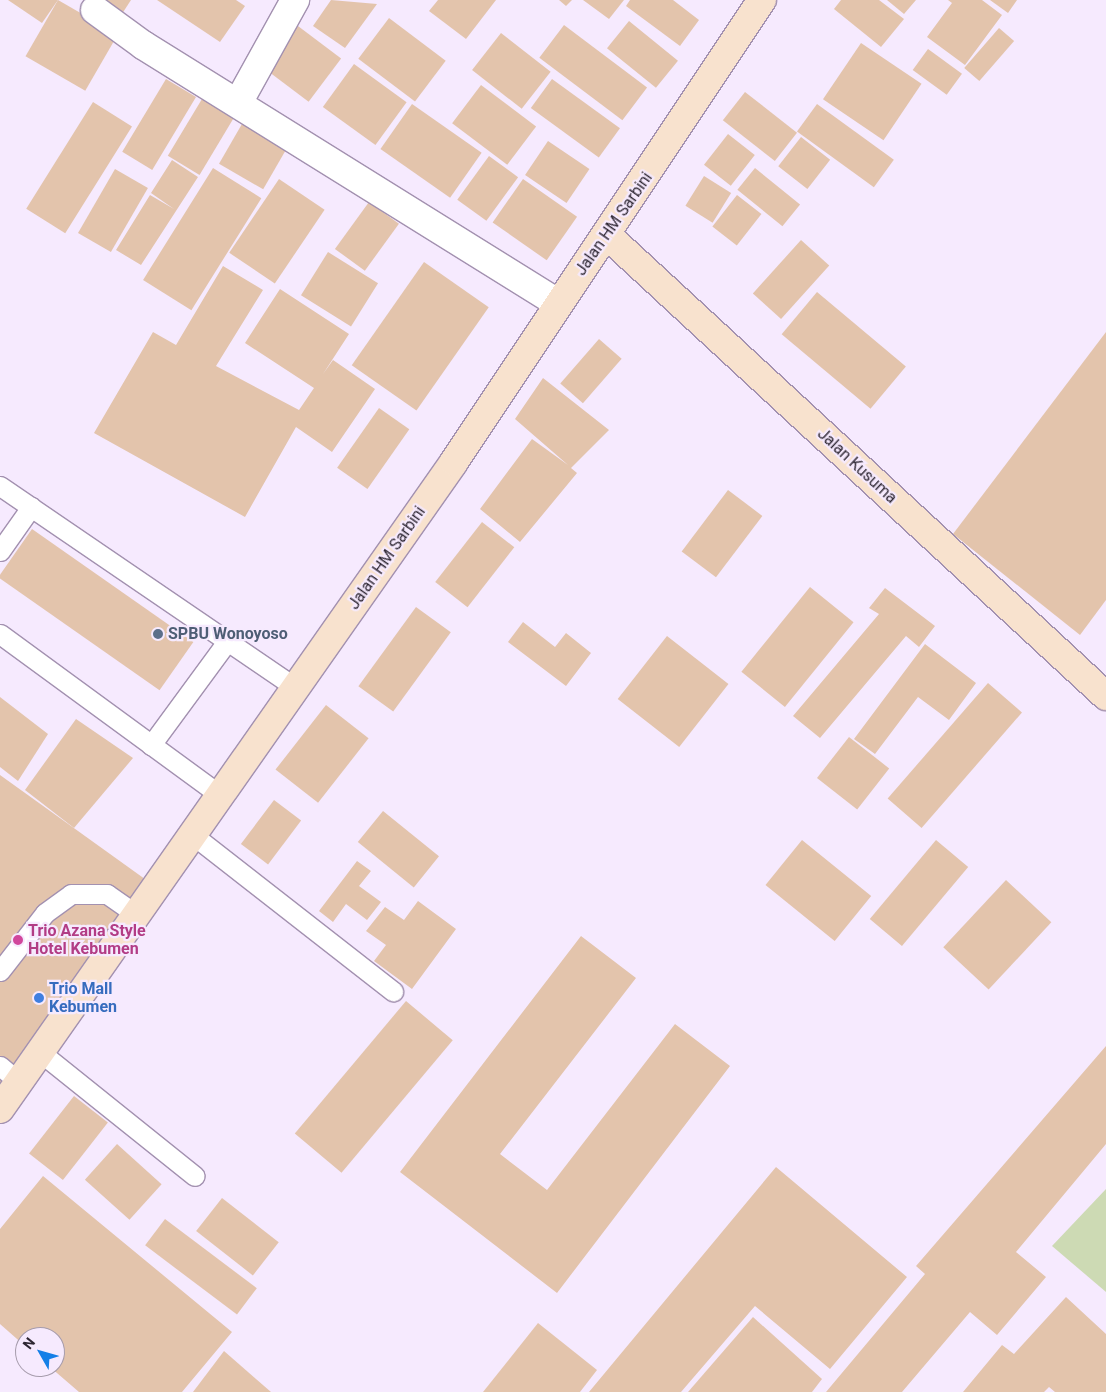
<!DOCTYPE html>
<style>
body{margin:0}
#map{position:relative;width:1106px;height:1392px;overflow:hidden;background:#f6eafe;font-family:Roboto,sans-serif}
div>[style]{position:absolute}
.green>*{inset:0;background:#cddab4}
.building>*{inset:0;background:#e3c4ac;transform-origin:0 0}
.roads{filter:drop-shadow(1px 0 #a391b0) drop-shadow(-1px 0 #a391b0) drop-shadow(0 1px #a391b0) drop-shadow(0 -1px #a391b0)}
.lane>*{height:19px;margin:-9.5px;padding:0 9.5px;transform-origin:9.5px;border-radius:9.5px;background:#fff}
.street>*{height:28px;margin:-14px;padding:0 14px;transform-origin:14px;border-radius:14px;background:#fff}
.secondary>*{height:28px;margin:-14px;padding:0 14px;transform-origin:14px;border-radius:14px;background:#f8e2ce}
.dots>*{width:14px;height:14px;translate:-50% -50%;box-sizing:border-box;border:2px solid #f6eafe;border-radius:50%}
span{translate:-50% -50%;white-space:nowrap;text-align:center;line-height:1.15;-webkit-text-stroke:4.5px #f6eafe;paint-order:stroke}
.street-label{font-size:16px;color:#2d2632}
.service-label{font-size:16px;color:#4e5e75;font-weight:700}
.left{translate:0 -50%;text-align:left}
.hotel-label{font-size:16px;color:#b23c85;font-weight:700}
.shop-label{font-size:16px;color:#366cbe;font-weight:700}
.north{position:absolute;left:15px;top:1327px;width:50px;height:50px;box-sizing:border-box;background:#f6eafe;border:1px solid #a69cac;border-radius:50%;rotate:308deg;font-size:14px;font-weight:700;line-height:20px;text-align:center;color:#2d2632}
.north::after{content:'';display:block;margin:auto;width:18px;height:22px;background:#157fe7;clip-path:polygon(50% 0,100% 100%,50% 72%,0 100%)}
</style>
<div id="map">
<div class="green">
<div style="clip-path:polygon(1106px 1189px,1106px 1292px,1052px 1246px)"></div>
</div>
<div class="building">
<div style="clip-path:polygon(8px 0,58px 0,42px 23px)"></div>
<div style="left:58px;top:0;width:69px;height:65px;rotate:30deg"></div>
<div style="clip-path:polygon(88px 0,131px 0,118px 20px)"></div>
<div style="clip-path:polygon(157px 0,236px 0,245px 6px,220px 42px)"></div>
<div style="clip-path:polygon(331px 0,377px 4px,345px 48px,313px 26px)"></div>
<div style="clip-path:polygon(438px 0,496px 0,466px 39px,429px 11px)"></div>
<div style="clip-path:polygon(559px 0,572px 0,566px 6px)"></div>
<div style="clip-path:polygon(583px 0,624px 0,609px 19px)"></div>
<div style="clip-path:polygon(630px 0,673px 0,699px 20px,680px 46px,626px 6px)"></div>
<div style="clip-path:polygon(841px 0,879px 0,904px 19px,881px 47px,834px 9px)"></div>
<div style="clip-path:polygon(887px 0,916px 0,904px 14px)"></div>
<div style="clip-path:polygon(948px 0,982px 0,1002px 15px,965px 65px,927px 37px,952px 3px)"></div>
<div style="clip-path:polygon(990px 0,1017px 0,1008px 13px)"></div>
<div style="left:389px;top:18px;width:71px;height:51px;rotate:37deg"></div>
<div style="left:629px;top:21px;width:63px;height:35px;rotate:39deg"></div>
<div style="left:294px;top:23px;width:59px;height:54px;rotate:37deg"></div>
<div style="left:564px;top:25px;width:104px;height:41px;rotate:37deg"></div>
<div style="left:999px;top:28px;width:20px;height:53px;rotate:41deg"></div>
<div style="left:501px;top:33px;width:63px;height:47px;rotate:38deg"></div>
<div style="left:861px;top:43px;width:73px;height:68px;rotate:34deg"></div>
<div style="left:928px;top:49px;width:42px;height:26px;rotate:36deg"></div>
<div style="left:354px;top:64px;width:65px;height:53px;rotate:36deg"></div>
<div style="left:166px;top:79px;width:35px;height:85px;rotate:31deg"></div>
<div style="left:552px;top:79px;width:84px;height:36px;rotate:36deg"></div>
<div style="left:481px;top:85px;width:69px;height:48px;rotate:37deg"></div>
<div style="left:208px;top:89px;width:37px;height:78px;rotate:31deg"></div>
<div style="left:745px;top:92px;width:66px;height:36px;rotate:38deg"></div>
<div style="left:93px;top:102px;width:46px;height:126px;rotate:32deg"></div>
<div style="left:412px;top:104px;width:85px;height:55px;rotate:35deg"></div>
<div style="left:817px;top:104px;width:95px;height:34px;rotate:36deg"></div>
<div style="left:246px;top:117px;width:51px;height:54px;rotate:30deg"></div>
<div style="left:728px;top:134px;width:34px;height:39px;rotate:38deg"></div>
<div style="left:801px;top:137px;width:37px;height:37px;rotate:38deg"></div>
<div style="left:548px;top:141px;width:50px;height:41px;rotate:34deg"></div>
<div style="left:489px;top:156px;width:36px;height:54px;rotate:36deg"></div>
<div style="clip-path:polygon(172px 160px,198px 177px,141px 265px,116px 250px,150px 195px,174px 209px,151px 193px)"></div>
<div style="left:213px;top:168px;width:57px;height:132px;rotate:32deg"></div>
<div style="left:755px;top:168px;width:58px;height:28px;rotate:39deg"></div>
<div style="left:115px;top:169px;width:38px;height:74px;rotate:30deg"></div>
<div style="left:704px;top:176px;width:32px;height:35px;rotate:32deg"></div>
<div style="left:279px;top:179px;width:55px;height:89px;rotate:34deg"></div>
<div style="left:523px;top:179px;width:66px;height:53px;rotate:35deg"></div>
<div style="left:737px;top:195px;width:31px;height:40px;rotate:38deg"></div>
<div style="left:369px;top:202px;width:37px;height:58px;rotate:36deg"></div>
<div style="left:801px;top:240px;width:38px;height:72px;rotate:42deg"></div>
<div style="left:328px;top:252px;width:59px;height:51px;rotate:32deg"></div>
<div style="left:424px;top:262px;width:79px;height:126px;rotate:35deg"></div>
<div style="clip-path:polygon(223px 266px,263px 290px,216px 366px,299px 410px,314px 388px,245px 343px,280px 289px,349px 334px,323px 374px,333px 360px,375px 389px,332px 452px,296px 427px,245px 517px,94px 433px,153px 332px,176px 345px)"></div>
<div style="left:817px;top:292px;width:116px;height:55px;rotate:40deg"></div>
<div style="clip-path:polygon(1106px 332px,1106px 600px,1080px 635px,953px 534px)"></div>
<div style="left:599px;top:339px;width:30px;height:59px;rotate:41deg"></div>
<div style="clip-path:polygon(543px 378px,609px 430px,571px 468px,577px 473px,520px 542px,480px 509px,532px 439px,568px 465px,515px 419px)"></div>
<div style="left:379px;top:408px;width:37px;height:73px;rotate:35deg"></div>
<div style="left:728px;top:490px;width:43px;height:77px;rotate:37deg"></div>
<div style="left:482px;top:522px;width:41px;height:76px;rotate:38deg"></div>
<div style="left:32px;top:529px;width:197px;height:59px;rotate:35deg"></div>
<div style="left:810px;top:587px;width:56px;height:109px;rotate:39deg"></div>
<div style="clip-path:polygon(885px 588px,935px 626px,919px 647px,906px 636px,820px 738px,793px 716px,879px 614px,869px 608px)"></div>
<div style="left:416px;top:607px;width:43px;height:98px;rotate:36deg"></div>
<div style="clip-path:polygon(523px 622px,555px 647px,566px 633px,591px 653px,566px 686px,508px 642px)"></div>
<div style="left:667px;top:636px;width:78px;height:80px;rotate:38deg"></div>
<div style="clip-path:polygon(925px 644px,976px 683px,949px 720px,918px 697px,875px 754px,854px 739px)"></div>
<div style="left:988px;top:683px;width:45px;height:153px;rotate:41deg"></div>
<div style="clip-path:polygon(0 697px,48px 734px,18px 781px,0 767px)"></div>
<div style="left:326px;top:705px;width:54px;height:82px;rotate:38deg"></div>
<div style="clip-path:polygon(76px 719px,133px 758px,74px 828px,25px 790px)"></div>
<div style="left:849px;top:737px;width:51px;height:52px;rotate:38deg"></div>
<div style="clip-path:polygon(0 775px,156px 887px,0 1109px)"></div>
<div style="left:274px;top:800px;width:34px;height:55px;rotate:37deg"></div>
<div style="left:383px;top:811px;width:72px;height:40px;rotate:39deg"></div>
<div style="left:802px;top:840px;width:89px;height:58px;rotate:39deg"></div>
<div style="left:936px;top:840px;width:42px;height:103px;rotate:40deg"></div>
<div style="clip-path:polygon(357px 861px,371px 871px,359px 886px,381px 902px,367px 920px,346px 904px,333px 922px,319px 911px)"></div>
<div style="left:1006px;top:880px;width:62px;height:92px;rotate:43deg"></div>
<div style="clip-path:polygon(418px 901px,456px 929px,412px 989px,374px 961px,386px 945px,366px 931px,385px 907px,404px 920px)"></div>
<div style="clip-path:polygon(581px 936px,636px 978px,500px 1154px,547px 1190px,675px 1024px,730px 1066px,557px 1293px,400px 1172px)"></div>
<div style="left:406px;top:1001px;width:61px;height:173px;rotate:40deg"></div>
<div style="clip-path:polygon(1106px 1046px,1106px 1144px,1016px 1252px,1046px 1277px,997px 1335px,970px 1312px,902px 1392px,826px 1392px,925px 1274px,916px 1266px)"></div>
<div style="left:74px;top:1096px;width:43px;height:73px;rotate:38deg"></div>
<div style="left:117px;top:1144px;width:60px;height:48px;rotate:42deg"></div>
<div style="clip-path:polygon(776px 1167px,907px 1277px,830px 1369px,755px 1306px,681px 1392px,589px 1392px)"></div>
<div style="clip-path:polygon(43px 1176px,232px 1332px,182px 1392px,79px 1392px,50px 1367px,55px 1367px,55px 1337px,25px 1337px,25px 1346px,0 1324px,0 1229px)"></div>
<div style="left:222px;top:1198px;width:72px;height:42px;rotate:38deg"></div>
<div style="left:165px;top:1219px;width:115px;height:33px;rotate:37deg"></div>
<div style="clip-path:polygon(1066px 1297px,1106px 1334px,1106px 1392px,1055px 1392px,1049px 1387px,1044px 1392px,963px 1392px,1002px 1345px,1014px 1354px)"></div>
<div style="clip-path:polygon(753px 1317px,822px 1379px,812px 1392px,688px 1392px)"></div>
<div style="clip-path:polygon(538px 1323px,597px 1370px,580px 1392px,483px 1392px)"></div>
<div style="clip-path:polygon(224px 1351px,271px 1392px,193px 1392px)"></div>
</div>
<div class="roads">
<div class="lane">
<div style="left:0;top:486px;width:358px;rotate:34.3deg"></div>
<div style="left:0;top:551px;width:54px;rotate:-54.8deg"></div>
<div style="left:0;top:634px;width:273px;rotate:36.2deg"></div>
<div style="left:151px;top:745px;width:127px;rotate:-53.7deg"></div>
<div style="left:193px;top:835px;width:254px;rotate:38deg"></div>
<div style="left:0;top:971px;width:73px;rotate:-52.2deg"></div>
<div style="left:45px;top:913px;width:32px;rotate:-36deg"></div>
<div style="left:71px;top:894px;width:36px"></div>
<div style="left:107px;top:894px;width:35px;rotate:35deg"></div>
<div style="left:40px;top:1052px;width:198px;rotate:38.7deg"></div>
<div style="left:0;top:1066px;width:17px;rotate:40deg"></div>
</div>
<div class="street">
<div style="left:95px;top:10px;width:59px;rotate:36.1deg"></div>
<div style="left:143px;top:45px;width:489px;rotate:31.9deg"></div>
<div style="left:238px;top:103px;width:118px;rotate:-61deg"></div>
</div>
<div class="secondary">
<div style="left:608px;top:236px;width:678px;rotate:42.73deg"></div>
<div style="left:0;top:1109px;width:790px;rotate:-54.94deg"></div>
<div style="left:454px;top:462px;width:555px;rotate:-56.31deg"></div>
</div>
</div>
<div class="dots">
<div style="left:158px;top:634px;background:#5c6f8a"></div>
<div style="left:18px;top:940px;background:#d1479c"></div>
<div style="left:39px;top:998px;background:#3f7fe0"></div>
</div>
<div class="street-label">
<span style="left:614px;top:224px;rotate:-55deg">Jalan HM Sarbini</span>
<span style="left:857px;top:466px;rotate:43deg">Jalan Kusuma</span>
<span style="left:387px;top:558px;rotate:-55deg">Jalan HM Sarbini</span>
</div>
<div class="service-label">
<span class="left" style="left:168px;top:634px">SPBU Wonoyoso</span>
</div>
<div class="hotel-label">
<span class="left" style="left:28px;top:940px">Trio Azana Style<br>Hotel Kebumen</span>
</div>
<div class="shop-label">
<span class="left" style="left:49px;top:998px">Trio Mall<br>Kebumen</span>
</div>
<div class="north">N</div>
</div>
